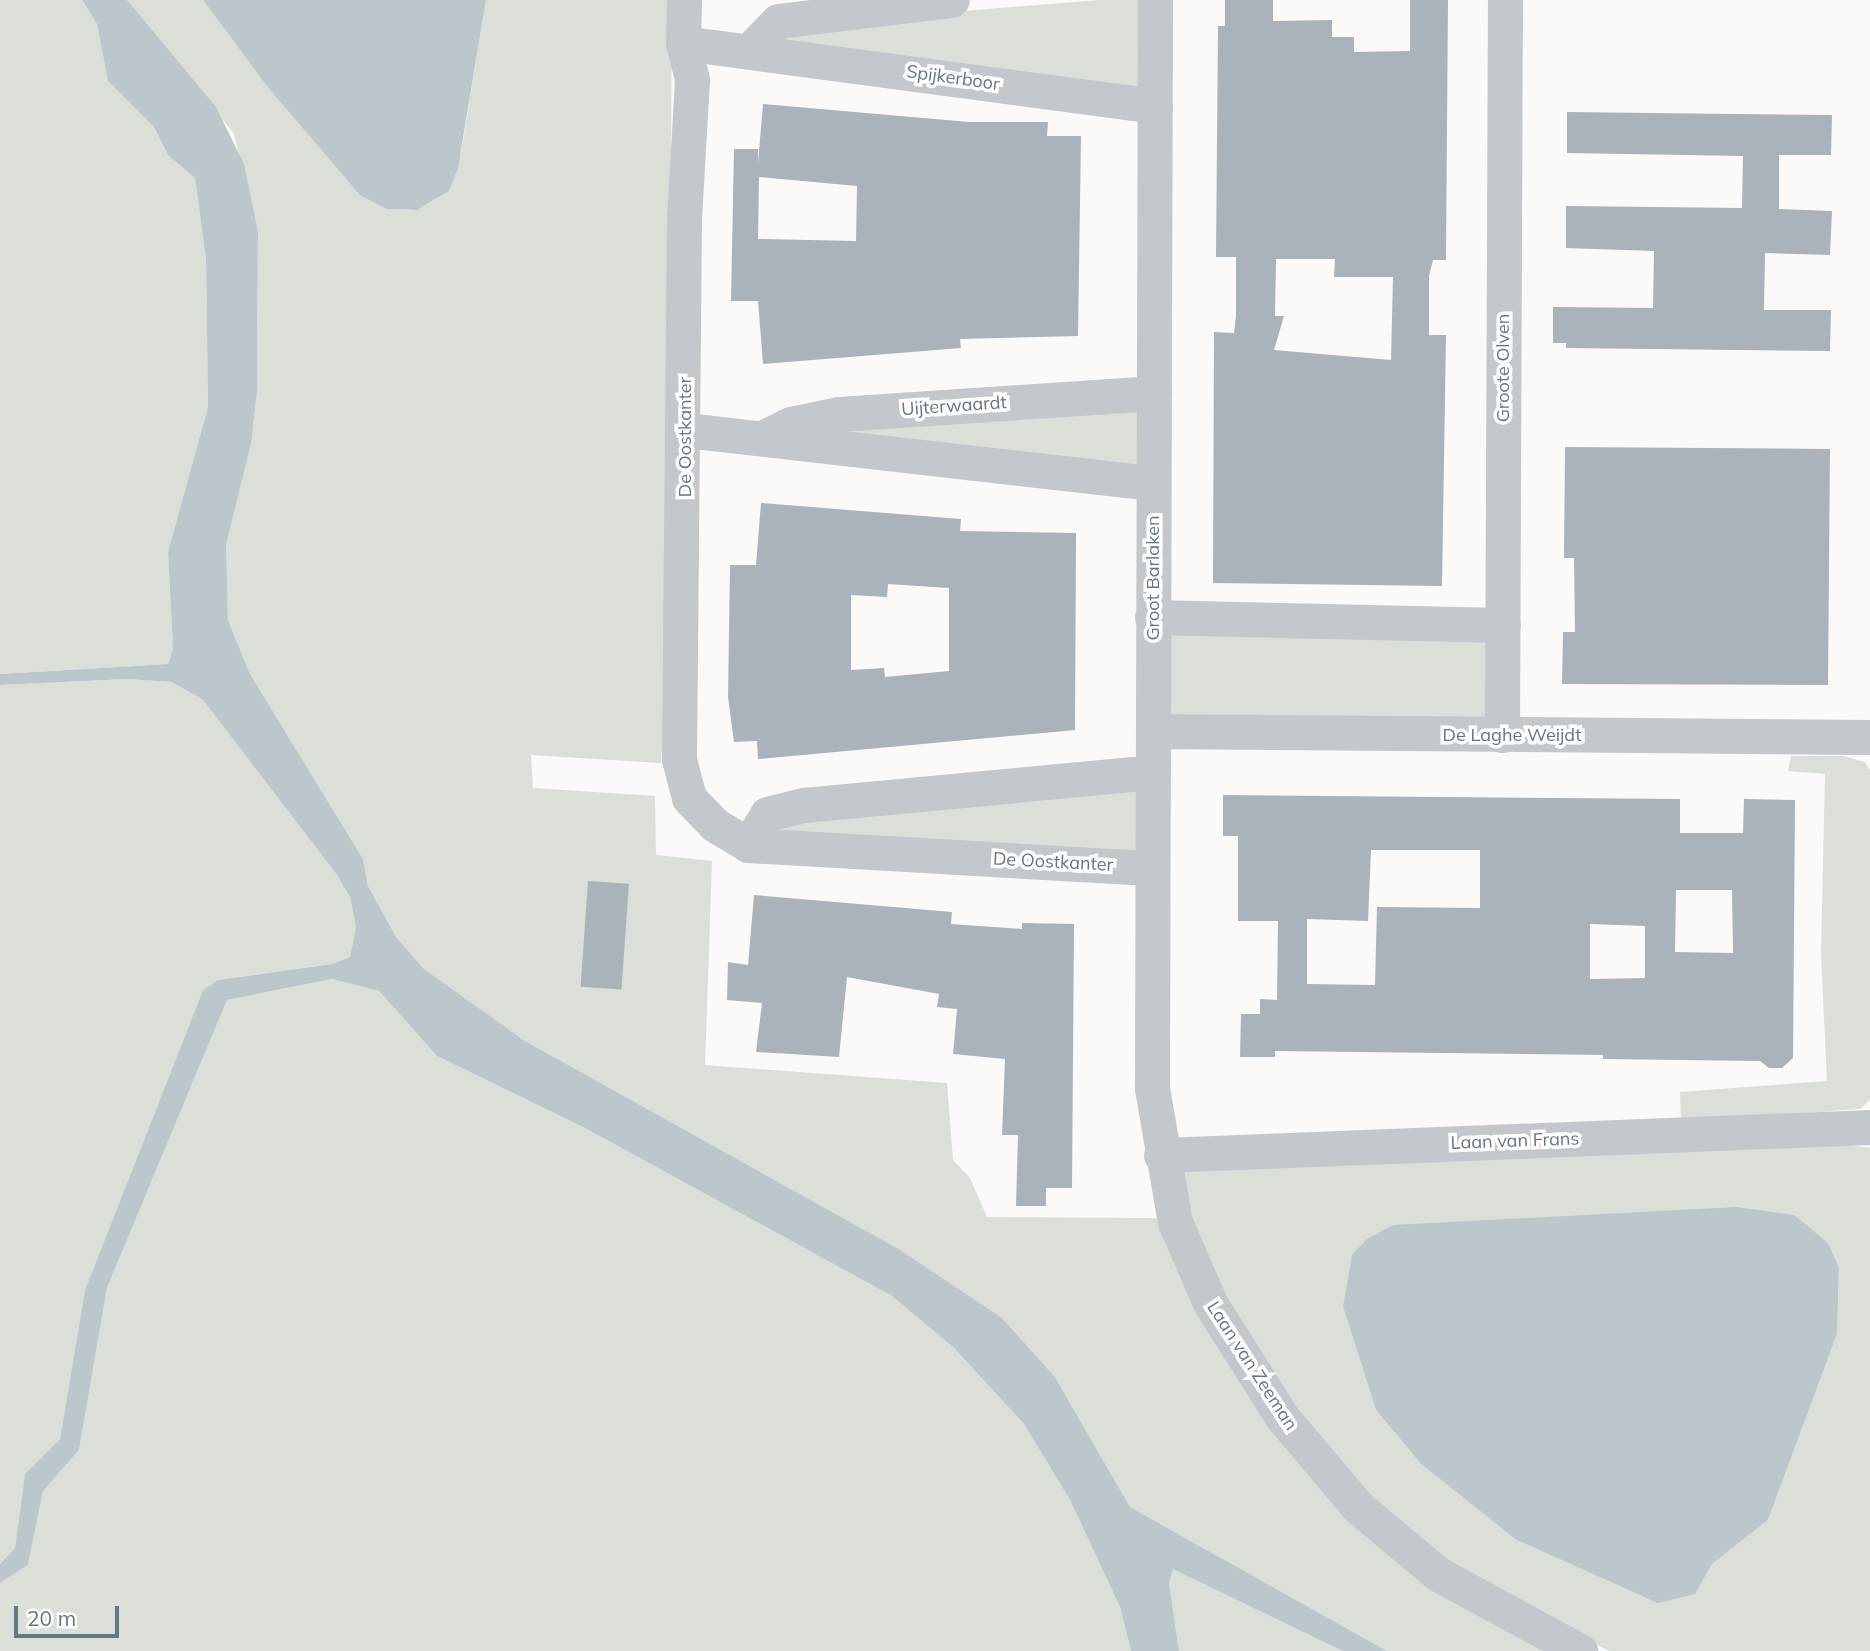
<!DOCTYPE html>
<style>
body{margin:0}
#map{position:relative;width:1870px;height:1651px;overflow:hidden;background:#fafaf8;font-family:Mulish,sans-serif}
div>[style]{position:absolute}
.green>*{inset:0;background:#dadfd7;transform-origin:0 0}
.water>*{inset:0;background:#bbc7cb}
.building>*{inset:0;background:#aab3b9;transform-origin:0 0}
.minor>*{height:35px;margin:-17.5px;padding:0 17.5px;transform-origin:17.5px;border-radius:17.5px;background:#c3c8cc}
span{translate:-50% -50%;white-space:nowrap;text-align:center;line-height:1.15;-webkit-text-stroke:7px #fff;paint-order:stroke}
.street-label{font-size:18px;color:#657683}
.scale{position:absolute;left:14px;top:1606px;width:105px;height:32px;box-sizing:border-box;border:4px solid #657683;border-top:0;padding-left:9px;font-size:21px;line-height:24px;white-space:nowrap;color:#657683;-webkit-text-stroke:5px #fff;paint-order:stroke}
</style>
<div id="map">
<div class="green">
<div style="clip-path:polygon(0 0,82px 0,97px 24px,108px 81px,154px 127px,168px 155px,195px 178px,206px 259px,208px 407px,168px 552px,173px 649px,168px 664px,0 674px)"></div>
<div style="clip-path:polygon(127px 0,203px 0,266px 85px,387px 209px,416px 210px,437px 199px,461px 153px,486px 0,672px 0,668px 651px,661px 763px,531px 755px,533px 788px,655px 796px,656px 855px,712px 861px,705px 1065px,947px 1083px,953px 1160px,970px 1178px,987px 1217px,1156px 1218px,1199px 1306px,1270px 1424px,1553px 1651px,1387px 1651px,1130px 1507px,1055px 1377px,1002px 1318px,897px 1248px,525px 1041px,424px 969px,396px 937px,368px 886px,363px 859px,250px 674px,228px 620px,226px 545px,251px 444px,257px 392px,258px 232px,234px 134px)"></div>
<div style="clip-path:polygon(1100px 0,1142px 0,1142px 89px,776px 42px,789px 32px,852px 20px)"></div>
<div style="clip-path:polygon(1141px 388px,1140px 476px,800px 424px)"></div>
<div style="left:1168px;top:633px;width:320px;height:82px;rotate:1deg"></div>
<div style="clip-path:polygon(127px 679px,172px 682px,203px 700px,337px 875px,350px 897px,356px 927px,350px 957px,332px 964px,218px 980px,203px 990px,85px 1290px,60px 1439px,25px 1474px,15px 1548px,0 1564px,0 685px)"></div>
<div style="clip-path:polygon(1791px 756px,1843px 756px,1865px 762px,1870px 770px,1870px 1100px,1860px 1109px,1681px 1122px,1680px 1092px,1827px 1081px,1821px 954px,1825px 774px,1788px 771px)"></div>
<div style="clip-path:polygon(1136px 784px,1136px 857px,767px 837px,772px 822px)"></div>
<div style="clip-path:polygon(332px 979px,379px 991px,437px 1056px,585px 1128px,892px 1296px,954px 1348px,1024px 1424px,1070px 1500px,1120px 1607px,1131px 1651px,0 1651px,0 1583px,28px 1565px,43px 1491px,79px 1450px,107px 1288px,227px 1000px)"></div>
<div style="clip-path:polygon(evenodd,1849px 1145px,1870px 1148px,1870px 1651px,1609px 1651px,1436px 1561px,1363px 1502px,1287px 1407px,1219px 1296px,1172px 1164px,1849px 1145px,1839px 1268px,1837px 1334px,1768px 1520px,1712px 1564px,1515px 1539px,1421px 1464px,1376px 1410px,1343px 1307px,1839px 1268px)"></div>
<div style="clip-path:polygon(1173px 1568px,1192px 1574px,1343px 1651px,1179px 1651px,1169px 1583px)"></div>
</div>
<div class="water">
<div style="clip-path:polygon(82px 0,127px 0,216px 107px,244px 164px,258px 232px,257px 392px,251px 444px,226px 545px,228px 620px,250px 674px,363px 859px,368px 886px,396px 937px,424px 969px,525px 1041px,897px 1248px,1002px 1318px,1055px 1377px,1130px 1507px,1387px 1651px,1343px 1651px,1173px 1569px,1169px 1583px,1179px 1651px,1131px 1651px,1120px 1607px,1070px 1500px,1024px 1424px,954px 1348px,892px 1296px,585px 1128px,437px 1056px,379px 991px,332px 979px,227px 1000px,107px 1288px,79px 1450px,43px 1491px,28px 1565px,0 1583px,0 1564px,15px 1548px,25px 1474px,60px 1439px,85px 1290px,203px 990px,218px 980px,332px 964px,350px 957px,356px 927px,350px 897px,337px 875px,203px 700px,172px 682px,127px 679px,0 685px,0 674px,168px 664px,173px 649px,168px 552px,208px 407px,206px 259px,195px 178px,168px 155px,154px 127px,108px 81px,97px 24px)"></div>
<div style="clip-path:polygon(203px 0,486px 0,458px 168px,449px 191px,417px 210px,387px 209px,360px 195px,266px 85px)"></div>
<div style="clip-path:polygon(1736px 1207px,1794px 1215px,1828px 1243px,1839px 1268px,1837px 1334px,1768px 1520px,1712px 1564px,1695px 1594px,1658px 1603px,1515px 1539px,1421px 1464px,1376px 1410px,1343px 1307px,1352px 1255px,1367px 1239px,1393px 1225px)"></div>
</div>
<div class="building">
<div style="clip-path:polygon(evenodd,1225px 0,1273px 0,1273px 21px,1332px 20px,1332px 37px,1354px 37px,1354px 52px,1410px 51px,1410px 0,1448px 0,1446px 260px,1433px 260px,1429px 276px,1429px 335px,1446px 335px,1442px 586px,1213px 583px,1214px 332px,1234px 333px,1236px 316px,1236px 257px,1216px 257px,1218px 26px,1225px 26px,1225px 0,1276px 259px,1335px 259px,1334px 277px,1393px 277px,1391px 360px,1274px 350px,1284px 316px,1275px 316px,1276px 259px)"></div>
<div style="clip-path:polygon(evenodd,763px 104px,969px 122px,1048px 122px,1047px 136px,1081px 136px,1078px 336px,960px 339px,961px 348px,763px 364px,758px 301px,731px 301px,734px 149px,758px 149px,758px 163px,763px 104px,759px 177px,857px 186px,856px 241px,758px 239px,759px 177px)"></div>
<div style="clip-path:polygon(1567px 112px,1832px 115px,1831px 155px,1779px 155px,1779px 209px,1832px 211px,1830px 255px,1765px 253px,1764px 310px,1831px 310px,1830px 351px,1566px 348px,1566px 343px,1553px 343px,1553px 307px,1653px 308px,1654px 251px,1566px 248px,1566px 206px,1742px 208px,1743px 156px,1567px 153px)"></div>
<div style="clip-path:polygon(1565px 447px,1830px 449px,1828px 685px,1562px 684px,1563px 632px,1575px 632px,1574px 558px,1564px 558px)"></div>
<div style="clip-path:polygon(evenodd,761px 503px,961px 519px,960px 531px,1076px 533px,1075px 730px,758px 759px,757px 741px,734px 742px,728px 697px,730px 565px,756px 565px,761px 503px,888px 584px,949px 588px,949px 671px,885px 677px,884px 668px,851px 670px,851px 595px,887px 597px,888px 584px)"></div>
<div style="clip-path:polygon(evenodd,1223px 795px,1680px 799px,1680px 833px,1743px 833px,1744px 799px,1795px 800px,1793px 1058px,1782px 1068px,1769px 1068px,1760px 1061px,1603px 1059px,1603px 1055px,1275px 1051px,1275px 1057px,1240px 1057px,1241px 1014px,1260px 1014px,1260px 999px,1277px 1000px,1278px 921px,1238px 921px,1238px 836px,1223px 836px,1223px 795px,1371px 850px,1480px 850px,1480px 908px,1377px 907px,1375px 985px,1307px 984px,1307px 919px,1368px 921px,1371px 850px,1223px 795px,1676px 890px,1732px 890px,1733px 953px,1675px 952px,1676px 890px,1223px 795px,1590px 924px,1645px 926px,1645px 978px,1590px 979px,1590px 924px)"></div>
<div style="left:588px;top:881px;width:41px;height:106px;rotate:4deg"></div>
<div style="clip-path:polygon(754px 895px,952px 912px,951px 924px,1022px 929px,1022px 923px,1074px 924px,1072px 1188px,1046px 1188px,1046px 1206px,1016px 1206px,1018px 1135px,1002px 1135px,1005px 1059px,953px 1054px,957px 1009px,937px 1007px,939px 994px,847px 977px,839px 1057px,756px 1052px,762px 1003px,727px 1000px,728px 962px,748px 965px)"></div>
</div>
<div class="minor">
<div style="left:684px;top:0;width:43px;rotate:91.3deg"></div>
<div style="left:683px;top:43px;width:38px;rotate:76deg"></div>
<div style="left:692px;top:80px;width:137px;rotate:93.3deg"></div>
<div style="left:684px;top:217px;width:542px;rotate:90.53deg"></div>
<div style="left:679px;top:759px;width:40px;rotate:75.6deg"></div>
<div style="left:689px;top:798px;width:37px;rotate:46deg"></div>
<div style="left:715px;top:825px;width:39px;rotate:31deg"></div>
<div style="left:748px;top:845px;width:402px;rotate:3.3deg"></div>
<div style="left:1155px;top:0;width:1088px;rotate:90.16deg"></div>
<div style="left:1152px;top:1088px;width:136px;rotate:80.3deg"></div>
<div style="left:1175px;top:1222px;width:88px;rotate:66.6deg"></div>
<div style="left:1210px;top:1303px;width:135px;rotate:57.7deg"></div>
<div style="left:1282px;top:1417px;width:118px;rotate:49.8deg"></div>
<div style="left:1358px;top:1507px;width:104px;rotate:39.9deg"></div>
<div style="left:1438px;top:1574px;width:162px;rotate:28.5deg"></div>
<div style="left:683px;top:43px;width:476px;rotate:7.6deg"></div>
<div style="left:750px;top:50px;width:40px;rotate:-46deg"></div>
<div style="left:778px;top:21px;width:175px;rotate:-6.9deg"></div>
<div style="left:686px;top:430px;width:470px;rotate:6.5deg"></div>
<div style="left:764px;top:437px;width:30px;rotate:-26deg"></div>
<div style="left:791px;top:424px;width:49px;rotate:-11.8deg"></div>
<div style="left:839px;top:414px;width:316px;rotate:-3.8deg"></div>
<div style="left:1152px;top:617px;width:351px;rotate:1.3deg"></div>
<div style="left:1154px;top:731px;width:716px;rotate:0.48deg"></div>
<div style="left:1502px;top:735px;width:735px;rotate:-89.77deg"></div>
<div style="left:748px;top:845px;width:36px;rotate:-58deg"></div>
<div style="left:767px;top:814px;width:38px;rotate:-14deg"></div>
<div style="left:804px;top:805px;width:350px;rotate:-5.4deg"></div>
<div style="left:1161px;top:1155px;width:710px;rotate:-2.26deg"></div>
</div>
<div class="street-label">
<span style="left:953px;top:78px;rotate:8deg">Spijkerboor</span>
<span style="left:1503px;top:368px;rotate:-90deg">Groote Olven</span>
<span style="left:954px;top:406px;rotate:-4deg">Uijterwaardt</span>
<span style="left:685px;top:437px;rotate:-90deg">De Oostkanter</span>
<span style="left:1153px;top:578px;rotate:-90deg">Groot Barlaken</span>
<span style="left:1512px;top:735px">De Laghe Weijdt</span>
<span style="left:1053px;top:862px;rotate:3deg">De Oostkanter</span>
<span style="left:1515px;top:1141px;rotate:-2deg">Laan van Frans</span>
<span style="left:1252px;top:1366px;rotate:57deg">Laan van Zeeman</span>
</div>
<div class="scale">20 m</div>
</div>
